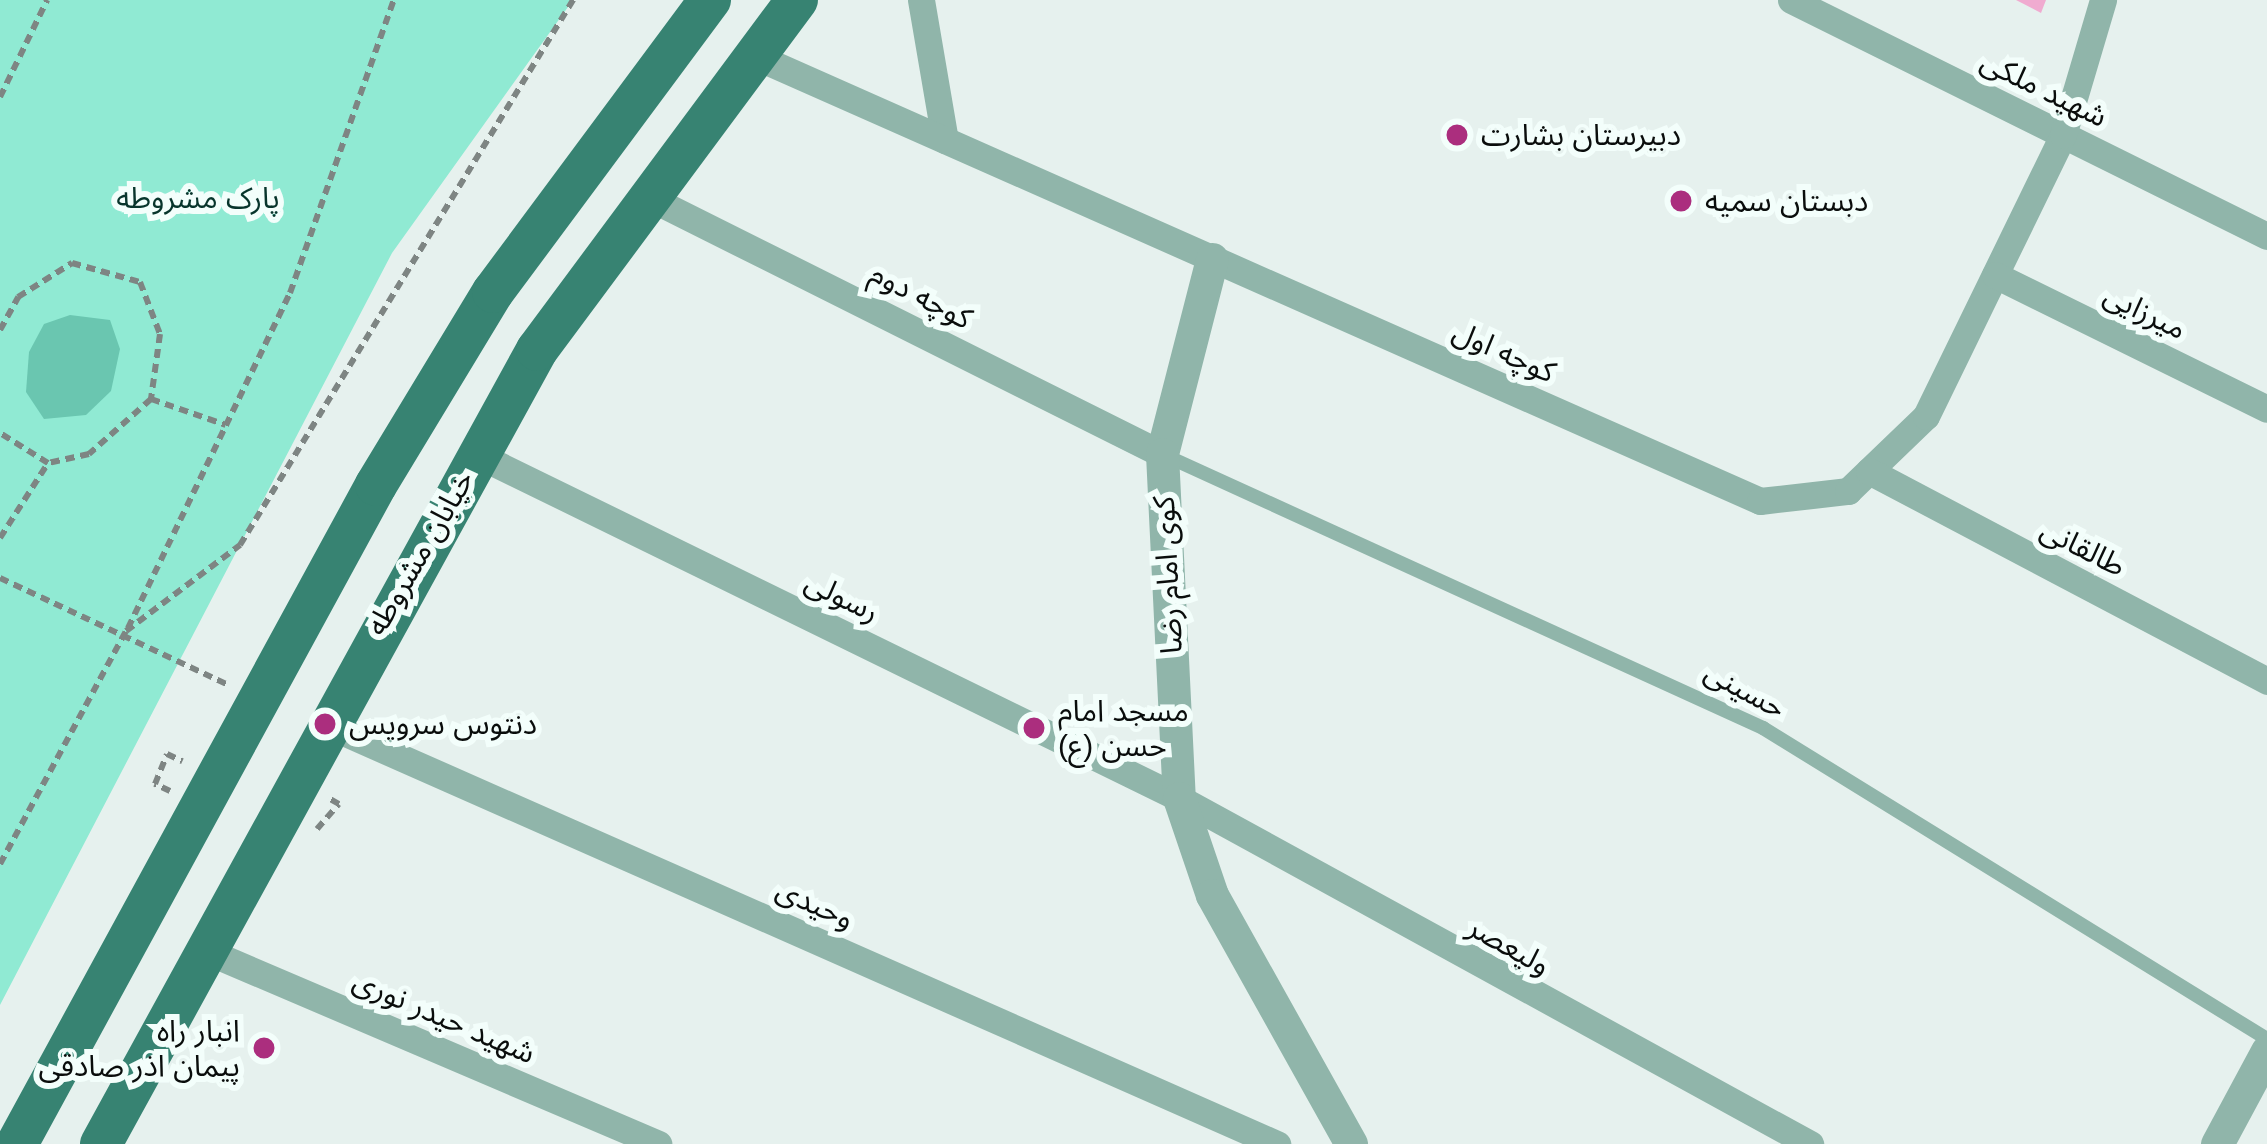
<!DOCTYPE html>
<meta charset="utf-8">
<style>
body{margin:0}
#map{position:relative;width:2267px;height:1144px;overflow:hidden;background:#e6f1ee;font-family:Arial,"Noto Sans Arabic",sans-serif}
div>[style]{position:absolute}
.green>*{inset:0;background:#90ead3}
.water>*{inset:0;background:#6ac6b0}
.building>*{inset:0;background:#f0abd0}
.path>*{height:6px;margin-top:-3px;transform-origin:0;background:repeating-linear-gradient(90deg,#7e8583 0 9px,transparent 0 15px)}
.service>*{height:14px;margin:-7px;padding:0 7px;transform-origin:7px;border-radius:7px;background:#90b5aa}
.minor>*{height:27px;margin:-13.5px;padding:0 13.5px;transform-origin:13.5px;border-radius:13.5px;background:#90b5aa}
.tertiary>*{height:33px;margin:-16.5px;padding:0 16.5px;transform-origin:16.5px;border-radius:16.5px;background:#90b5aa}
.primary>*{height:42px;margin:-21px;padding:0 21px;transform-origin:21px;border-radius:21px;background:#378372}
.dots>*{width:33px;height:33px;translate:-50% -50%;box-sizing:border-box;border:6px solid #f3fefb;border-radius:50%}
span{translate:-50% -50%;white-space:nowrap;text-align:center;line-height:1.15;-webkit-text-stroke:12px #f3fefb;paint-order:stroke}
.street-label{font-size:30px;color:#0a0d0c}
.poi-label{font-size:30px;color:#0a0d0c}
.left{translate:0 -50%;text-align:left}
.right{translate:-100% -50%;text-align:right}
.park-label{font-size:30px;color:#08352c}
</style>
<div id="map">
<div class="green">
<div style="clip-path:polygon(0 0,573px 0,392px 253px,0 1005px)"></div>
</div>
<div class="water">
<div style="clip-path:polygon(70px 315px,110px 320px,120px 349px,111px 391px,86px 415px,44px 419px,26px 392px,29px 352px,44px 324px)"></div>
</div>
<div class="building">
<div style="clip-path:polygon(2016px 0,2046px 0,2041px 13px)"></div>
</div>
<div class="path">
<div style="left:0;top:97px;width:108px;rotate:-64.1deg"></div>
<div style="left:0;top:330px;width:38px;rotate:-61deg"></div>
<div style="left:18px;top:297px;width:64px;rotate:-32.2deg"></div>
<div style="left:72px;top:263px;width:71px;rotate:15.6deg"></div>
<div style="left:140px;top:282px;width:56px;rotate:69deg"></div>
<div style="left:160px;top:334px;width:66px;rotate:97.9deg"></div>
<div style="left:151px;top:399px;width:83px;rotate:138.4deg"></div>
<div style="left:89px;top:454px;width:42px;rotate:167.6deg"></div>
<div style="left:48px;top:463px;width:57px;rotate:-148deg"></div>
<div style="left:151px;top:399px;width:79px;rotate:19.1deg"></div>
<div style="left:0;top:538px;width:89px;rotate:-57.4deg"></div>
<div style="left:0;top:578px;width:252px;rotate:25.1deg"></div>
<div style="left:128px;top:628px;width:372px;rotate:-64.2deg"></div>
<div style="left:290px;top:293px;width:311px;rotate:-70.5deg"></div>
<div style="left:170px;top:791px;width:17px;rotate:-155deg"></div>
<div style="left:155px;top:784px;width:32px;rotate:-68deg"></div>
<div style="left:167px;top:754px;width:17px;rotate:25deg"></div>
<div style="left:317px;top:829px;width:33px;rotate:-49deg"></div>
<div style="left:339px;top:804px;width:10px;rotate:-151deg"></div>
<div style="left:0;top:864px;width:265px;rotate:-61.6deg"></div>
<div style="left:126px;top:631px;width:143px;rotate:-37deg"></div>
<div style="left:240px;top:545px;width:639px;rotate:-58.57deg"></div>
</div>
<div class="service">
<div style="left:1162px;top:454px;width:661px;rotate:24.51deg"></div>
<div style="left:1763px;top:728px;width:592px;rotate:31.68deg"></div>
</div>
<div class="minor">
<div style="left:921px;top:0;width:142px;rotate:80.3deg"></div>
<div style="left:1791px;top:0;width:531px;rotate:26.37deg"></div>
<div style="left:755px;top:56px;width:1099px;rotate:23.88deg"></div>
<div style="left:1760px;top:501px;width:89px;rotate:-6.5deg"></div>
<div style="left:1848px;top:491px;width:108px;rotate:-43.9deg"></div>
<div style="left:1926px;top:416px;width:313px;rotate:-64deg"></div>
<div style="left:2063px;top:135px;width:141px;rotate:-73.5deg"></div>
<div style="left:650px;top:198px;width:572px;rotate:26.57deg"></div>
<div style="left:1995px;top:275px;width:303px;rotate:26.2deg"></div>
<div style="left:476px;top:454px;width:783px;rotate:26.07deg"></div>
<div style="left:1179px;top:798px;width:720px;rotate:28.74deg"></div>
<div style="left:1869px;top:471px;width:450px;rotate:27.8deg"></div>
<div style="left:325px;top:724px;width:1041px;rotate:23.81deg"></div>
<div style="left:204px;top:950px;width:494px;rotate:23.1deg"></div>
</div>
<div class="tertiary">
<div style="left:1212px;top:259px;width:201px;rotate:104.4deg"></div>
<div style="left:1162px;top:454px;width:344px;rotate:87.2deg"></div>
<div style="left:1179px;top:798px;width:102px;rotate:71.2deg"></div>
<div style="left:1212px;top:895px;width:285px;rotate:60.8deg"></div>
<div style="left:2217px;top:1144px;width:106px;rotate:-61.7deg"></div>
</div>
<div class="primary">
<div style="left:17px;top:1144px;width:750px;rotate:-61.42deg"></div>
<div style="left:376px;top:485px;width:226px;rotate:-58.8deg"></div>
<div style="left:493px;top:292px;width:364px;rotate:-53.4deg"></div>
<div style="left:101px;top:1144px;width:906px;rotate:-61.23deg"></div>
<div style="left:537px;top:350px;width:436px;rotate:-53.4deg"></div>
</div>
<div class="dots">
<div style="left:1457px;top:135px;background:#ab2e7e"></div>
<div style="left:1681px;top:201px;background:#ab2e7e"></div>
<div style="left:325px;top:724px;background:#ab2e7e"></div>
<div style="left:1034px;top:728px;background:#ab2e7e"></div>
<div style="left:264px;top:1048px;background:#ab2e7e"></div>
</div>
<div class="street-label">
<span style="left:2044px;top:89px;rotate:26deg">شهید ملکی</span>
<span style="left:921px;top:296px;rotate:27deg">کوچه دوم</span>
<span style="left:2145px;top:312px;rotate:26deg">میرزایی</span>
<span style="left:1504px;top:352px;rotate:24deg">کوچه اول</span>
<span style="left:2083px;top:548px;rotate:27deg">طالقانی</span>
<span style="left:420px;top:553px;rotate:-60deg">خیابان مشروطه</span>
<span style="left:1168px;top:575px;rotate:-93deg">کوی امام رضا</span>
<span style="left:842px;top:597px;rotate:26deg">رسولی</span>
<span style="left:1745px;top:690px;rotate:28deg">حسینی</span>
<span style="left:815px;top:904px;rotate:24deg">وحیدی</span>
<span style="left:1509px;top:946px;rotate:29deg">ولیعصر</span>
<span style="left:444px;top:1017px;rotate:23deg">شهید حیدر نوری</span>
</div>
<div class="poi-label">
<span class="left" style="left:1481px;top:135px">دبیرستان بشارت</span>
<span class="left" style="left:1705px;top:201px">دبستان سمیه</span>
<span class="left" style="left:1058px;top:728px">مسجد امام<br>حسن (ع)</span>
<span class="left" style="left:349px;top:724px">دنتوس سرویس</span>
<span class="right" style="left:240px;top:1048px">انبار راه<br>پیمان اذر صادقی</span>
</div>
<div class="park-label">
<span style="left:198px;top:198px">پارک مشروطه</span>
</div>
</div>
